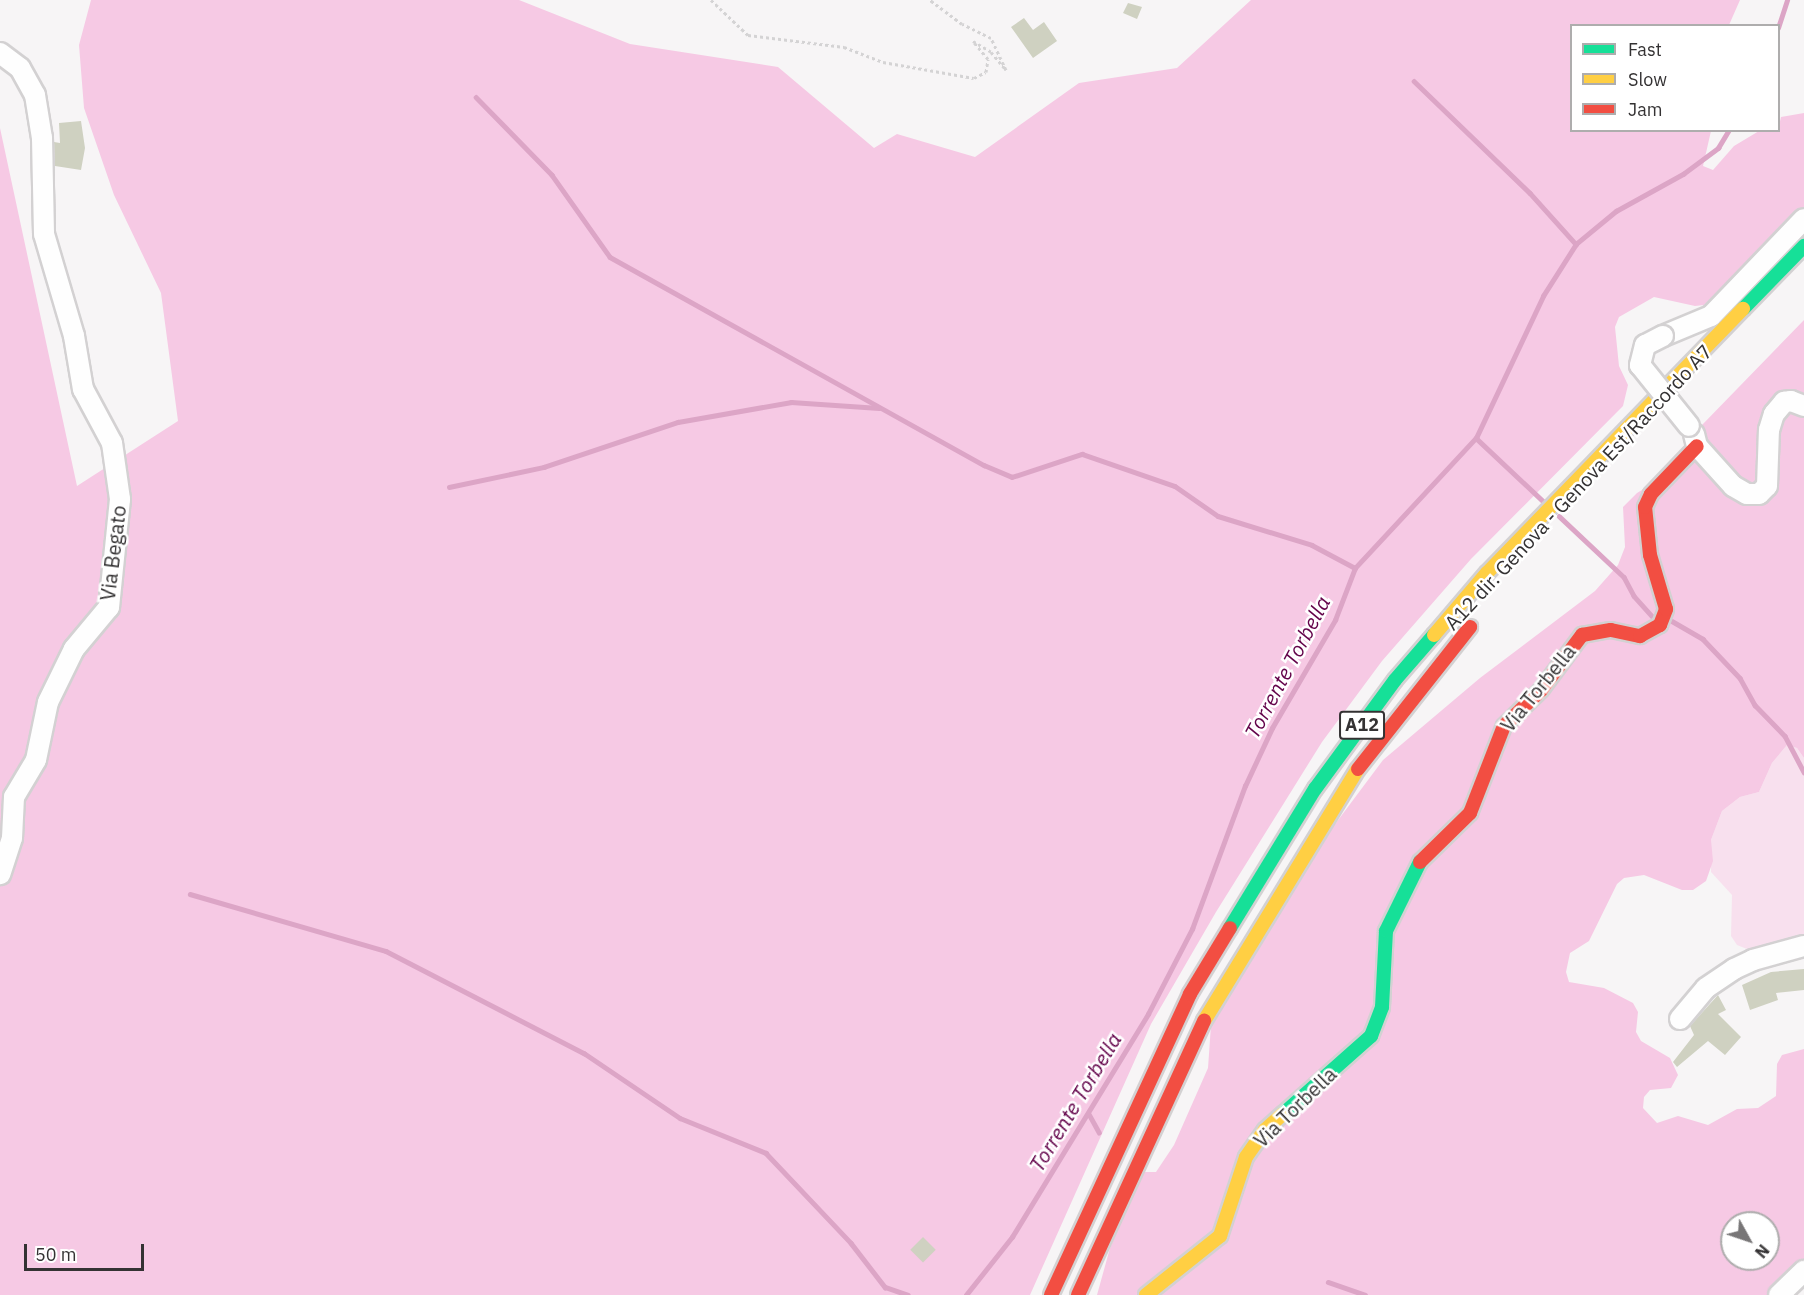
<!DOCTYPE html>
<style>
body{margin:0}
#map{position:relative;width:1804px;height:1295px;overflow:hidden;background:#f7f5f6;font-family:"IBM Plex Sans",sans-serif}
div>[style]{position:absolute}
.green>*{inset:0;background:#f8e0ee}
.forest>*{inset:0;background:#f6c9e4}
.stream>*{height:4.5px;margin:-2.25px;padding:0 2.25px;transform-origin:2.25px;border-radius:2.25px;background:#dca5c6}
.building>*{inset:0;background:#cfd1c1;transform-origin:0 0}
.path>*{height:3px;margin-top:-1.5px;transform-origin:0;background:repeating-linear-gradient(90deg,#d4d3d4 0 3px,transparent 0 6px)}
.roads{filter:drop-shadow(2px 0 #d3d1d2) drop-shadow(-2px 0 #d3d1d2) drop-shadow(0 2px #d3d1d2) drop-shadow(0 -2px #d3d1d2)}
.street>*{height:20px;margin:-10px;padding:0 10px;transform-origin:10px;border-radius:10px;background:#fefefe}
.fast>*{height:14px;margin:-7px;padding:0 7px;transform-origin:7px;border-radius:7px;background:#16e098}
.slow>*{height:14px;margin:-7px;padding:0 7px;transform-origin:7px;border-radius:7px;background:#ffcf43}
.jam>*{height:14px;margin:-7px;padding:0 7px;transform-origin:7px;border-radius:7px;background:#f24e42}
.bridges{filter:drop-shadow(2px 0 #d3d1d2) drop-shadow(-2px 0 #d3d1d2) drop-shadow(0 2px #d3d1d2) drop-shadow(0 -2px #d3d1d2)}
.street-bridge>*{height:20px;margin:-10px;padding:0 10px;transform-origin:10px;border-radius:10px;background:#fefefe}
span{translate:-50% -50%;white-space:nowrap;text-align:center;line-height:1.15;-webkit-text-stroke:5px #fff;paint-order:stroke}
.shield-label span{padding:2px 4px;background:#fff;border:2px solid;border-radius:4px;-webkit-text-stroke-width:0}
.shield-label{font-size:18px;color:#343233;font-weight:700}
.street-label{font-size:20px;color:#343233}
.water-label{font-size:21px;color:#63034a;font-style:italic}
.legend{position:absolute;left:1570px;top:24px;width:210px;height:108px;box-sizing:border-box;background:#fff;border:2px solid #aeadad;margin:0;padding:8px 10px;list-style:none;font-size:18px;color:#343233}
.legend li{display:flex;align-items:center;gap:12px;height:30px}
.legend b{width:30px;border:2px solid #aeadad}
.north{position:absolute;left:1720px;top:1211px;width:60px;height:60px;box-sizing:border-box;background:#fff;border:2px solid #aeadad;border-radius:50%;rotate:130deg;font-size:16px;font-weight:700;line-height:24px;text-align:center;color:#343233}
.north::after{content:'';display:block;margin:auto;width:21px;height:27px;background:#787677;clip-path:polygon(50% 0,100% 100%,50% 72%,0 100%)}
.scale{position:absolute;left:24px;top:1244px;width:120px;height:27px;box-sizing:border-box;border:3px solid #343233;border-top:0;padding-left:8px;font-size:18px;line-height:21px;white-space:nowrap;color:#343233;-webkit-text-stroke:4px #fff;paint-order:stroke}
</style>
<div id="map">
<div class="green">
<div style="clip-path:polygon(1787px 745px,1797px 748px,1804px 758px,1804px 939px,1752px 951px,1737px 945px,1731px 936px,1732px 895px,1711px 872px,1711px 840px,1722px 811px,1740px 797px,1759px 792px,1772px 763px)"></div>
</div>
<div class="forest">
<div style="clip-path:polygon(91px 0,519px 0,630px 44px,778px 67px,874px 148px,897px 134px,975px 157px,1079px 83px,1177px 68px,1251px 0,1740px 0,1729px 25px,1572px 26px,1572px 130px,1711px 131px,1703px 166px,1713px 170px,1734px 146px,1759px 131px,1778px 130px,1781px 117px,1804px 113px,1804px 212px,1704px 305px,1695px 306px,1654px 297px,1619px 317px,1615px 327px,1619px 366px,1628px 385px,1623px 406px,1471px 559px,1382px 661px,1322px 742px,1216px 912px,1151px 1024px,1030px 1295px,0 1295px,0 128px,77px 486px,178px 421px,161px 293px,114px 195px,84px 108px,79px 45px)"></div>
<div style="clip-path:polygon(evenodd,1804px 320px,1804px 758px,1797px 748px,1787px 745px,1772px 763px,1759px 792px,1740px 797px,1722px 811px,1711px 840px,1713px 861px,1706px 881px,1693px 890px,1682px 890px,1644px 875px,1624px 878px,1617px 884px,1589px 941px,1570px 953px,1566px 972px,1569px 982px,1604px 988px,1633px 1003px,1638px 1012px,1636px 1032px,1641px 1041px,1670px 1058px,1678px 1075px,1671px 1088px,1650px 1090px,1644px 1097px,1643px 1108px,1657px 1123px,1678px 1116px,1708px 1125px,1737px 1109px,1758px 1108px,1776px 1096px,1777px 1064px,1782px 1055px,1804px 1049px,1804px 1266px,1772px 1295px,1097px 1295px,1110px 1248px,1142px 1172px,1156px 1172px,1174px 1145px,1208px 1068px,1211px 1025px,1300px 871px,1383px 760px,1480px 678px,1595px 591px,1618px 565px,1625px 547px,1623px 507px,1637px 493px,1709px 449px,1702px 425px,1804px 320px,1732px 1223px,1768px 1223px,1768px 1259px,1732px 1259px,1732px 1223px)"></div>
</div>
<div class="stream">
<div style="left:1778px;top:28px;width:29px;rotate:-72deg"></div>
<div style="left:1414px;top:81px;width:161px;rotate:44deg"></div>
<div style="left:1530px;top:193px;width:69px;rotate:48deg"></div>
<div style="left:476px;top:97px;width:109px;rotate:45.7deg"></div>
<div style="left:552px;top:175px;width:100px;rotate:54.7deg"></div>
<div style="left:610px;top:257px;width:428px;rotate:29.1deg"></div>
<div style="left:984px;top:465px;width:30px;rotate:23deg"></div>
<div style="left:1012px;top:477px;width:74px;rotate:-18.2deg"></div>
<div style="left:1082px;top:454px;width:98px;rotate:19deg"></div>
<div style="left:1175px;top:486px;width:52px;rotate:34.9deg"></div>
<div style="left:1218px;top:516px;width:98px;rotate:17.1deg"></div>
<div style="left:1312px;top:545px;width:49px;rotate:28.1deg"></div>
<div style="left:1476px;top:438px;width:91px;rotate:43.2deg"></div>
<div style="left:449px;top:487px;width:97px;rotate:-11.9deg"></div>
<div style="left:544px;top:467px;width:141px;rotate:-18.6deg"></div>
<div style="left:678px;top:422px;width:115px;rotate:-10deg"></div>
<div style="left:791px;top:402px;width:88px;rotate:3.9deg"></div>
<div style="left:1559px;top:516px;width:89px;rotate:43.2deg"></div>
<div style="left:1624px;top:577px;width:21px;rotate:62deg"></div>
<div style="left:1634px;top:596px;width:27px;rotate:48deg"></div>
<div style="left:1672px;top:621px;width:36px;rotate:30deg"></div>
<div style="left:1703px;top:639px;width:54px;rotate:46.5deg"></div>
<div style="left:1740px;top:678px;width:31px;rotate:61deg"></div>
<div style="left:1755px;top:705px;width:43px;rotate:45.9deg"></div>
<div style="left:1785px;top:736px;width:41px;rotate:62.2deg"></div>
<div style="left:190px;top:894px;width:204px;rotate:16.2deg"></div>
<div style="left:386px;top:951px;width:223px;rotate:27.3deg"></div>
<div style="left:584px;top:1053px;width:116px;rotate:34.1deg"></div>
<div style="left:680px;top:1118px;width:93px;rotate:22.1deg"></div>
<div style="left:766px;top:1153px;width:124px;rotate:46.6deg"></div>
<div style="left:851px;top:1243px;width:56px;rotate:52.3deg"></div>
<div style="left:885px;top:1287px;width:24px;rotate:19deg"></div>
<div style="left:1089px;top:1114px;width:21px;rotate:61deg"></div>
<div style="left:1328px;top:1282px;width:39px;rotate:19deg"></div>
<div style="left:966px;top:1295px;width:74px;rotate:-51.6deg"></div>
<div style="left:1012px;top:1237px;width:261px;rotate:-58.6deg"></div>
<div style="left:1148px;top:1014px;width:96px;rotate:-62.6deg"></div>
<div style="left:1192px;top:929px;width:153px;rotate:-69.7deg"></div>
<div style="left:1245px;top:786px;width:64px;rotate:-65deg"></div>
<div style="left:1272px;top:728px;width:125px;rotate:-59.7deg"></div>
<div style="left:1335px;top:620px;width:56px;rotate:-69deg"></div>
<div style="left:1355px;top:568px;width:178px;rotate:-47.1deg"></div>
<div style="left:1476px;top:438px;width:157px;rotate:-64.7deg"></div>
<div style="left:1543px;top:296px;width:62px;rotate:-57.6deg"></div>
<div style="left:1576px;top:244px;width:52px;rotate:-39.5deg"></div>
<div style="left:1616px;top:211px;width:77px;rotate:-28.9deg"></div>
<div style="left:1683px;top:174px;width:44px;rotate:-36.6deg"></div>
<div style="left:1718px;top:148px;width:21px;rotate:-59deg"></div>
</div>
<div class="building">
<div style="clip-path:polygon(1128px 3px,1142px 7px,1137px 19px,1123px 13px)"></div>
<div style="clip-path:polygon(1024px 18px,1033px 30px,1044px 22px,1057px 41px,1033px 58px,1011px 27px)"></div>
<div style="clip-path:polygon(81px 121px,85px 148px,81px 170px,55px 166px,54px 142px,60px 143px,59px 123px)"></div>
<div style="clip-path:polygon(1804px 969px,1804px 990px,1776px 993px,1778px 1000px,1750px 1010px,1742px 985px,1771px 972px)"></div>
<div style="clip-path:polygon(1718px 995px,1726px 1010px,1718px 1014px,1741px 1037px,1725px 1055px,1708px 1041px,1677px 1067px,1673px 1062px,1694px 1035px,1690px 1026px)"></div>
<div style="left:923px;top:1237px;width:18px;height:18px;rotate:45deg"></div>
</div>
<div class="path">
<div style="left:711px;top:0;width:51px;rotate:43.4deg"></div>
<div style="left:748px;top:35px;width:97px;rotate:7.1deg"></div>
<div style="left:844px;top:47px;width:42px;rotate:21deg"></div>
<div style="left:883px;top:62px;width:92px;rotate:10deg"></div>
<div style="left:974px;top:78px;width:13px;rotate:-27deg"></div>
<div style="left:986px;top:72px;width:13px;rotate:-81deg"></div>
<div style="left:988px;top:59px;width:23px;rotate:-130deg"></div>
<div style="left:973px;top:41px;width:21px;rotate:31deg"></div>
<div style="left:991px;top:52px;width:23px;rotate:50deg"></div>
<div style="left:1006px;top:70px;width:35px;rotate:-115deg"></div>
<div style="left:991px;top:38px;width:32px;rotate:-154deg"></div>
<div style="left:962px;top:24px;width:40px;rotate:-143deg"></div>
</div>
<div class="roads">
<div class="street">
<div style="left:0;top:53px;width:25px;rotate:37deg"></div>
<div style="left:20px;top:68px;width:31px;rotate:61deg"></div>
<div style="left:35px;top:95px;width:44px;rotate:80.8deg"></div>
<div style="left:42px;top:138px;width:96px;rotate:88.8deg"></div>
<div style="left:44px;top:234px;width:106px;rotate:73.6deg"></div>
<div style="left:74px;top:336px;width:54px;rotate:80.4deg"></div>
<div style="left:83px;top:389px;width:61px;rotate:61.8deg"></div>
<div style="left:112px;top:443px;width:57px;rotate:81.9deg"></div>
<div style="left:120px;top:499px;width:109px;rotate:95.8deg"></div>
<div style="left:109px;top:607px;width:55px;rotate:129.8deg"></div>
<div style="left:74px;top:649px;width:59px;rotate:116.1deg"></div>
<div style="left:48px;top:702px;width:59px;rotate:101.7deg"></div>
<div style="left:36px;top:760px;width:43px;rotate:120.7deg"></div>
<div style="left:14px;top:797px;width:41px;rotate:92.8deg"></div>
<div style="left:12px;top:838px;width:38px;rotate:108deg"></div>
<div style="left:1663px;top:336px;width:52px;rotate:-22.6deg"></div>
<div style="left:1711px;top:316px;width:134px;rotate:-46.2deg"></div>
<div style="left:1694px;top:434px;width:12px;rotate:76deg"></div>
<div style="left:1697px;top:446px;width:54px;rotate:48deg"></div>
<div style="left:1733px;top:486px;width:16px;rotate:30deg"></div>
<div style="left:1747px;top:494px;width:12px"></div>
<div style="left:1759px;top:494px;width:11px;rotate:-45deg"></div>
<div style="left:1767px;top:486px;width:56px;rotate:-88deg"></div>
<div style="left:1769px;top:430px;width:17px;rotate:-73deg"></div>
<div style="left:1774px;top:414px;width:16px;rotate:-50deg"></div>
<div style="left:1784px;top:402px;width:7px;rotate:-8deg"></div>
<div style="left:1791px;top:401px;width:14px;rotate:21deg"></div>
<div style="left:1680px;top:1019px;width:40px;rotate:-50deg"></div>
<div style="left:1706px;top:988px;width:34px;rotate:-34deg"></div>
<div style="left:1734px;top:969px;width:21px;rotate:-25deg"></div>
<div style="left:1753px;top:960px;width:53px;rotate:-15.4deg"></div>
<div style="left:1779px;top:1295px;width:35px;rotate:-44deg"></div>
</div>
<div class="fast">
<div style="left:1743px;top:309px;width:88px;rotate:-45.9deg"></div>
<div style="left:1230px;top:928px;width:163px;rotate:-58.6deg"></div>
<div style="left:1315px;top:789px;width:135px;rotate:-53.7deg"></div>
<div style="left:1395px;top:680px;width:60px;rotate:-49.1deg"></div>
<div style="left:1283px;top:1114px;width:118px;rotate:-41.6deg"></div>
<div style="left:1371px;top:1036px;width:31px;rotate:-69deg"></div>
<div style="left:1382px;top:1007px;width:76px;rotate:-87deg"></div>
<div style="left:1386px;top:931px;width:77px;rotate:-63.8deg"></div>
</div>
<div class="slow">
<div style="left:1434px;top:635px;width:82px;rotate:-49.5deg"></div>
<div style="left:1487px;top:573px;width:368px;rotate:-45.9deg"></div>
<div style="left:1204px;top:1021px;width:295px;rotate:-58.6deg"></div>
<div style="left:1146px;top:1295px;width:95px;rotate:-38.6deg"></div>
<div style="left:1220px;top:1236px;width:83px;rotate:-71.8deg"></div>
<div style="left:1246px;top:1157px;width:33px;rotate:-55deg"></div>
<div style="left:1265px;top:1130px;width:24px;rotate:-42deg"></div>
</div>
<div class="jam">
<div style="left:1358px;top:769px;width:181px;rotate:-51.7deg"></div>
<div style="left:1420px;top:862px;width:70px;rotate:-44.4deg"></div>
<div style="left:1470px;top:813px;width:93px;rotate:-68.7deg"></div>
<div style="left:1504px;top:726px;width:52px;rotate:-44.2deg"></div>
<div style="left:1541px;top:690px;width:69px;rotate:-53.3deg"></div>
<div style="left:1582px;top:635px;width:29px;rotate:-10deg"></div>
<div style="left:1611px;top:630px;width:30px;rotate:12deg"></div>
<div style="left:1640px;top:636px;width:23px;rotate:-29deg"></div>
<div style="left:1660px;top:625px;width:17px;rotate:-69deg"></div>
<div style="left:1666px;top:609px;width:56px;rotate:-106.5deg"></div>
<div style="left:1650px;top:555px;width:48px;rotate:-95.9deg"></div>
<div style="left:1645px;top:507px;width:14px;rotate:-65deg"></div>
<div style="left:1651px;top:494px;width:66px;rotate:-46.2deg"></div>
<div style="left:1051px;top:1295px;width:332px;rotate:-65.2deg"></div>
<div style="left:1190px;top:994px;width:77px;rotate:-58.8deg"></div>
<div style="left:1078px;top:1295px;width:302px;rotate:-65.3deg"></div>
</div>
</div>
<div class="bridges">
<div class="street-bridge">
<div style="left:1663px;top:336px;width:20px;rotate:153deg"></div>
<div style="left:1645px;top:345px;width:21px;rotate:104deg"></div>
<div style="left:1640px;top:365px;width:78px;rotate:51.2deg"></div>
</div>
</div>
<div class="shield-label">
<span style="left:1362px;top:725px">A12</span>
</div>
<div class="street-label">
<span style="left:1578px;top:487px;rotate:-47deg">A12 dir. Genova - Genova Est/Raccordo A7</span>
<span style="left:113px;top:553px;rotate:-83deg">Via Begato</span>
<span style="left:1538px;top:688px;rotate:-51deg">Via Torbella</span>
<span style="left:1295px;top:1107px;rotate:-44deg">Via Torbella</span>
</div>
<div class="water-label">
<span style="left:1287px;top:667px;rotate:-62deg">Torrente Torbella</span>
<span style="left:1075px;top:1102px;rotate:-59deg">Torrente Torbella</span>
</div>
<ul class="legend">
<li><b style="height:8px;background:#16e098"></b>Fast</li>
<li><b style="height:8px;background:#ffcf43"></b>Slow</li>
<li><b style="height:8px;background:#f24e42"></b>Jam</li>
</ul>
<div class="north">N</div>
<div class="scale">50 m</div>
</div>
